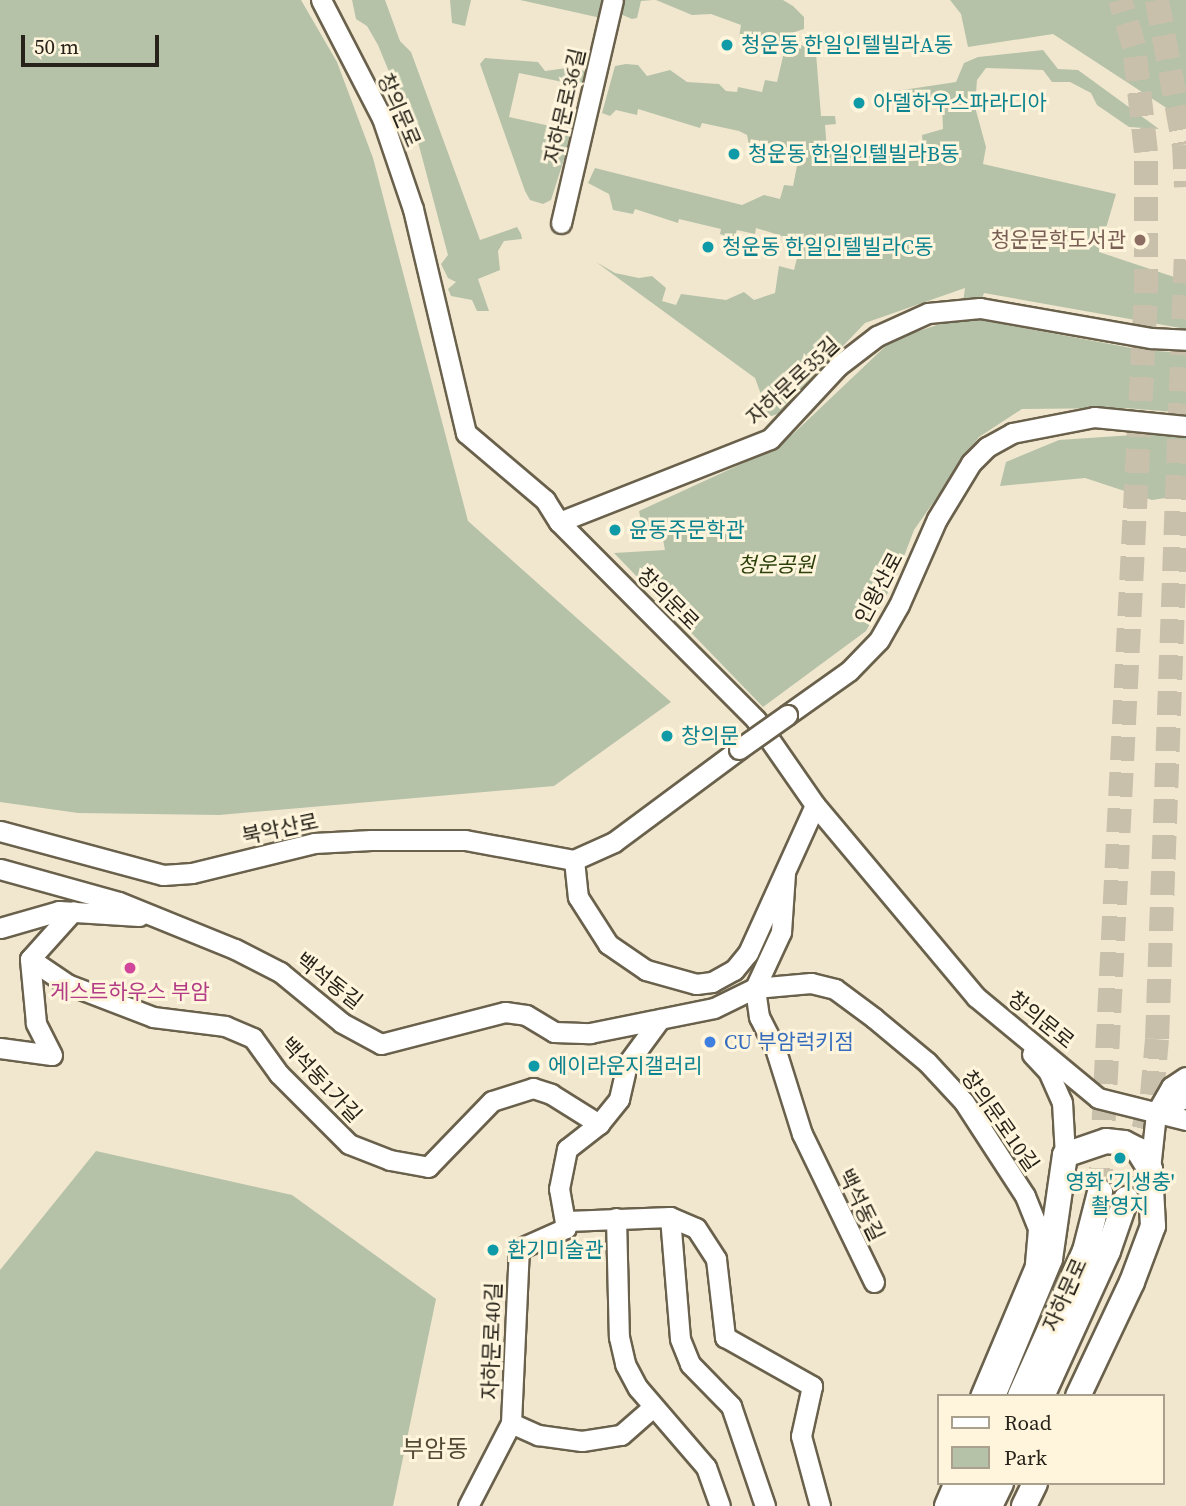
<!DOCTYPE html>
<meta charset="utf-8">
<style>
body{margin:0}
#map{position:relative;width:1186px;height:1506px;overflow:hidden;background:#f1e7cf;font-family:"Source Serif 4","Noto Sans KR",serif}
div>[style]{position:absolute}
.green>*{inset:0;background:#b5c2a8}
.major-tunnel>*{height:24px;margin-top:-12px;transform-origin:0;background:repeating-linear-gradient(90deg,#c9c0ab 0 24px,transparent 0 36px)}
.roads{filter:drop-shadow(2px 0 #6a614c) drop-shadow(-2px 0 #6a614c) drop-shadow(0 2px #6a614c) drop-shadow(0 -2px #6a614c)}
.minor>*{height:19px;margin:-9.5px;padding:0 9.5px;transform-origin:9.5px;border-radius:9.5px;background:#fff}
.major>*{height:24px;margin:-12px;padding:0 12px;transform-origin:12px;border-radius:12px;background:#fff}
.bridges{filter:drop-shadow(2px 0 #6a614c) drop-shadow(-2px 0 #6a614c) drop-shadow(0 2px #6a614c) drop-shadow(0 -2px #6a614c)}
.minor-bridge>*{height:19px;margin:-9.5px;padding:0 9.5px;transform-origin:9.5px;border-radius:9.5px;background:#fff}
.dots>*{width:19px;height:19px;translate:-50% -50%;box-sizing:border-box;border:4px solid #fff5dc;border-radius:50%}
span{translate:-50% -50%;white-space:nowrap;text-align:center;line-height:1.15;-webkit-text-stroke:6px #fff5dc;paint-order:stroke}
.culture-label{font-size:21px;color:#0d838f}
.left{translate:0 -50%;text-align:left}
.street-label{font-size:21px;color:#27231a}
.education-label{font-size:21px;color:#785e54}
.right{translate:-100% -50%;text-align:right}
.park-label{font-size:21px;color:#2c400a;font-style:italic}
.hotel-label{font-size:21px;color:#b23c85}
.shop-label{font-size:21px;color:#366cbe}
.quarter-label{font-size:24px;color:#524a36}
.legend{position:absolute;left:937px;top:1394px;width:228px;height:91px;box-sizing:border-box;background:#fff5dc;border:2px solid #a9a18e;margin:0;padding:9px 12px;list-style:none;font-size:21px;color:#27231a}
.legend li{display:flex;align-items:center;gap:14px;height:35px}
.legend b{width:35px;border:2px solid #a9a18e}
.scale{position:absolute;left:21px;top:35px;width:138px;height:32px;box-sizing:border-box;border:4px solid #27231a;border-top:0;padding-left:9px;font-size:21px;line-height:24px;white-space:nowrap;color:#27231a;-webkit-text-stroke:5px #fff5dc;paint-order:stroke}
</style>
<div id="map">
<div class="green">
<div style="clip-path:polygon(0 0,301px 0,337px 62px,373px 158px,468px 521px,671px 702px,554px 786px,219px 815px,78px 813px,0 802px)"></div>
<div style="clip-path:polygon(352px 0,385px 0,400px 41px,411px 52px,480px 240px,517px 227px,521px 234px,522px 239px,504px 241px,498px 251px,500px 270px,478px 279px,489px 311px,477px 311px,472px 300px,451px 296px,448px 289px,456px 282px,448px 278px,441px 264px,448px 255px,418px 142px,378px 45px,367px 26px,356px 19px)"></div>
<div style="clip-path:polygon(450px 0,471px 0,465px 26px,452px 23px)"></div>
<div style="clip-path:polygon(520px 0,606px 0,601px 18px)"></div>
<div style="clip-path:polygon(621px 0,653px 0,641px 1px,637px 18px,632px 19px,618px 13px)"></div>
<div style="clip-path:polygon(656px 0,783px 0,793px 6px,804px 17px,804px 29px,792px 33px,794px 41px,816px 53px,821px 116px,835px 116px,836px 124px,825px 125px,827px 150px,822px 153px,916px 156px,915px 148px,923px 147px,922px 135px,943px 129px,942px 105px,898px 107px,896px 91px,956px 82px,964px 63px,978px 57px,1043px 50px,1058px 69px,1078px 70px,1159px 129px,1129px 127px,1097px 105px,1091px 93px,1070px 82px,1052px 82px,1043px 70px,986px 68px,977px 80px,975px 107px,986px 147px,983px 164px,1116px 194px,1099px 252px,1186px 281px,1186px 329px,984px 293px,975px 319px,1142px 350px,1186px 353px,1186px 413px,1125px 408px,1022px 409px,979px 437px,914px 530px,895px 580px,866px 631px,763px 707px,614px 553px,665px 550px,661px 529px,643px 530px,639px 511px,750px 460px,793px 434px,892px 340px,961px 317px,965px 288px,865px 323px,778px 414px,758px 420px,762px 397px,755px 378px,596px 262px,615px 273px,639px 278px,652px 276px,666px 288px,662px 301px,676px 305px,681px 294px,726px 300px,744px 292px,754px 300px,775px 293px,779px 266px,794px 270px,801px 242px,756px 228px,755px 234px,737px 230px,734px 238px,720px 234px,721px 229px,679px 219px,678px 223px,635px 209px,633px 214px,613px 210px,609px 194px,588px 183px,595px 168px,742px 205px,764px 195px,780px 199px,784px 185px,793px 186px,799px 156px,787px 153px,788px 148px,751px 139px,749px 145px,747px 135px,739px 131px,702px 123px,700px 128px,638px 109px,637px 115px,616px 110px,610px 116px,602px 113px,615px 66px,626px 64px,638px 65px,647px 76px,670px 70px,687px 82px,719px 84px,726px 91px,737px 92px,738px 87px,762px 92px,765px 80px,777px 82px,785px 48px,739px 37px,741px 25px,711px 14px,692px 15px)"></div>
<div style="clip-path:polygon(950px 0,1186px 0,1186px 126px,1168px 109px,1053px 34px,968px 47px,961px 14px)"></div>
<div style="clip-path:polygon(485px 58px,538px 62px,545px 71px,574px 67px,586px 72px,587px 87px,519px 73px,509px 117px,573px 131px,551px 200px,543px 204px,530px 200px,525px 191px,480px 64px)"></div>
<div style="clip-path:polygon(1148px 434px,1186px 438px,1186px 495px,1152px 500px,1085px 478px,1000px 486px,1006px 462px,1059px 440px)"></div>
<div style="clip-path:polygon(96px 1151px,292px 1195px,436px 1299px,393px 1506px,0 1506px,0 1270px)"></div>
</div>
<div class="major-tunnel">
<div style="left:1157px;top:0;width:147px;rotate:79.5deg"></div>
<div style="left:1184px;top:145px;width:42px;rotate:87.3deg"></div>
<div style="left:1100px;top:1192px;width:900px;rotate:-87.07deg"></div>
<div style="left:1146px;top:293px;width:141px;rotate:-90deg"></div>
<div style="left:1146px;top:152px;width:107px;rotate:-96.5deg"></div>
<div style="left:1134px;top:46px;width:48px;rotate:-106.9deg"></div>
<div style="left:1126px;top:1199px;width:107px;rotate:-76deg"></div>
<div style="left:1152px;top:1095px;width:56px;rotate:-84.9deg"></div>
<div style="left:1157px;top:1039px;width:789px;rotate:-87.89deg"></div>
</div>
<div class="roads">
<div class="minor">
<div style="left:321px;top:0;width:133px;rotate:62.7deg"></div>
<div style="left:382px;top:118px;width:96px;rotate:71.2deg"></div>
<div style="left:413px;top:209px;width:230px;rotate:76.7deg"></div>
<div style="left:466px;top:433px;width:104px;rotate:40.3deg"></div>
<div style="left:545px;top:500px;width:26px;rotate:58deg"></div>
<div style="left:559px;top:522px;width:279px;rotate:45.1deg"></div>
<div style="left:756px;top:720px;width:103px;rotate:55.2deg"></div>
<div style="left:815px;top:805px;width:251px;rotate:50deg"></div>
<div style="left:976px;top:997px;width:158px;rotate:39.6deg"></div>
<div style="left:1098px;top:1098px;width:91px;rotate:14deg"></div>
<div style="left:561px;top:223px;width:229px;rotate:-76.9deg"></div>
<div style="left:559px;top:522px;width:227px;rotate:-21.5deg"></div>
<div style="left:770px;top:439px;width:100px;rotate:-47deg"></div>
<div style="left:838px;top:366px;width:49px;rotate:-37.6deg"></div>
<div style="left:877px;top:336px;width:56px;rotate:-24.3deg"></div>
<div style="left:928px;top:313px;width:52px;rotate:-5.5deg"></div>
<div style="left:980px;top:308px;width:174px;rotate:10deg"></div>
<div style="left:1151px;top:338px;width:35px;rotate:3deg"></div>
<div style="left:787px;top:715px;width:76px;rotate:-35.4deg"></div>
<div style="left:849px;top:671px;width:43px;rotate:-45.9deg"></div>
<div style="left:879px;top:640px;width:40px;rotate:-60.3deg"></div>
<div style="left:899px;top:605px;width:94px;rotate:-66.2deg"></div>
<div style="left:937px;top:519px;width:66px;rotate:-58.7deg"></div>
<div style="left:971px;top:463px;width:23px;rotate:-45deg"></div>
<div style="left:987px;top:447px;width:29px;rotate:-29deg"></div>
<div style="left:1012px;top:433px;width:84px;rotate:-11deg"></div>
<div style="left:1094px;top:417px;width:92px;rotate:5.6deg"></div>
<div style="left:0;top:831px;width:169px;rotate:15.1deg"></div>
<div style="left:163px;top:875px;width:29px;rotate:-4deg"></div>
<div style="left:192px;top:873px;width:126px;rotate:-13.8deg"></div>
<div style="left:314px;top:843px;width:57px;rotate:-3deg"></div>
<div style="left:371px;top:840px;width:94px"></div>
<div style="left:465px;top:840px;width:111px;rotate:10.4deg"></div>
<div style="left:574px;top:860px;width:44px;rotate:-24.2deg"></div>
<div style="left:614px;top:842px;width:156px;rotate:-36.6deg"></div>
<div style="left:574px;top:860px;width:37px;rotate:84deg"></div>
<div style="left:578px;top:897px;width:56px;rotate:57.4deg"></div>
<div style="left:608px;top:944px;width:46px;rotate:34.4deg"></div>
<div style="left:646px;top:970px;width:52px;rotate:15.6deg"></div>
<div style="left:696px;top:984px;width:16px;rotate:-7deg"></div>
<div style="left:712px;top:982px;width:25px;rotate:-29deg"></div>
<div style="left:734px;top:970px;width:22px;rotate:-51deg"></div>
<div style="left:748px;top:953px;width:162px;rotate:-65.6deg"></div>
<div style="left:0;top:869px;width:123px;rotate:15.5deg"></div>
<div style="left:119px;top:902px;width:125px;rotate:22.1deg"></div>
<div style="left:235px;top:949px;width:51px;rotate:27.1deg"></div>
<div style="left:280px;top:972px;width:80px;rotate:39.4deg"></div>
<div style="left:342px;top:1023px;width:44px;rotate:28.3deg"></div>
<div style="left:381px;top:1044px;width:128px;rotate:-14.5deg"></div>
<div style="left:505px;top:1012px;width:21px;rotate:8deg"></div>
<div style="left:526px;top:1015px;width:33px;rotate:31deg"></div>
<div style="left:554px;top:1032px;width:36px;rotate:2deg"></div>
<div style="left:590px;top:1033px;width:126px;rotate:-11.4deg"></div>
<div style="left:714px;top:1008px;width:46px;rotate:-26deg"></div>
<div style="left:755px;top:988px;width:62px;rotate:-65.1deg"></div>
<div style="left:781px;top:932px;width:58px;rotate:-86.1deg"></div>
<div style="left:0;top:928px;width:61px;rotate:-16.1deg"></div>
<div style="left:59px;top:911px;width:80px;rotate:3.6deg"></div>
<div style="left:30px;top:959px;width:45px;rotate:34deg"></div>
<div style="left:67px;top:984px;width:92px;rotate:21deg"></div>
<div style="left:153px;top:1017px;width:73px;rotate:7.1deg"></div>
<div style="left:225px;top:1026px;width:30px;rotate:23deg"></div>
<div style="left:253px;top:1038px;width:44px;rotate:54.2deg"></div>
<div style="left:279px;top:1074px;width:99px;rotate:45deg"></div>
<div style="left:349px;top:1144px;width:44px;rotate:21.3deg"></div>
<div style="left:390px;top:1160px;width:39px;rotate:10deg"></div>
<div style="left:428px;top:1167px;width:92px;rotate:-45.9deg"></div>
<div style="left:492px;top:1101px;width:43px;rotate:-17.6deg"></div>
<div style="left:533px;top:1088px;width:19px;rotate:18deg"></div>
<div style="left:551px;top:1094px;width:57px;rotate:32deg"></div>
<div style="left:0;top:1048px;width:52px;rotate:7.7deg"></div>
<div style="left:52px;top:1055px;width:36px;rotate:-117deg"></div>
<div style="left:36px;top:1023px;width:64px;rotate:-95.4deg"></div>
<div style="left:30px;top:959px;width:64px;rotate:-48.1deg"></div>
<div style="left:1032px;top:1054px;width:23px;rotate:47deg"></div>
<div style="left:1048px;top:1071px;width:34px;rotate:66deg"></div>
<div style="left:1062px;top:1102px;width:53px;rotate:86.8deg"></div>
<div style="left:1157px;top:1112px;width:33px;rotate:-27deg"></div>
<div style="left:1150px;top:1169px;width:56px;rotate:-83.9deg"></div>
<div style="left:1156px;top:1113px;width:30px;rotate:-60deg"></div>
<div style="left:1171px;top:1087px;width:18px;rotate:-34deg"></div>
<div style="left:670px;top:1217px;width:122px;rotate:85.3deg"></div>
<div style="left:680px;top:1339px;width:27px;rotate:68deg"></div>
<div style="left:690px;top:1364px;width:59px;rotate:45.7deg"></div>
<div style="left:731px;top:1406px;width:106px;rotate:71.2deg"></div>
<div style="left:616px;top:1218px;width:119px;rotate:88.6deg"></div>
<div style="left:619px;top:1337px;width:28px;rotate:77deg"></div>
<div style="left:625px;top:1364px;width:27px;rotate:62deg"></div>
<div style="left:638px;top:1388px;width:104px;rotate:49.3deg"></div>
<div style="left:706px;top:1467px;width:41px;rotate:70.3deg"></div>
<div style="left:567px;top:1221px;width:103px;rotate:-2.2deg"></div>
<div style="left:670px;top:1217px;width:28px;rotate:23deg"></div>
<div style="left:696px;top:1228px;width:37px;rotate:57deg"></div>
<div style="left:716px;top:1259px;width:79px;rotate:83.4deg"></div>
<div style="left:725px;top:1337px;width:100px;rotate:29.4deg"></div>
<div style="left:812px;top:1386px;width:51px;rotate:102.4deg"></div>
<div style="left:801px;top:1436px;width:73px;rotate:74.8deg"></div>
<div style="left:874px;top:1282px;width:165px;rotate:-115.9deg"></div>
<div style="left:802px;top:1134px;width:90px;rotate:-107.4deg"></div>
<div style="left:775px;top:1048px;width:35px;rotate:-117deg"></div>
<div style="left:759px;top:1017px;width:29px;rotate:-98deg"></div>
<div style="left:755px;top:988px;width:56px;rotate:-5.1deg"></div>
<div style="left:811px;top:983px;width:25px;rotate:14deg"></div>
<div style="left:835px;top:989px;width:49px;rotate:36.6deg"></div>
<div style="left:874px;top:1018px;width:69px;rotate:39.7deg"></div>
<div style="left:927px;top:1062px;width:54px;rotate:47.2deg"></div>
<div style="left:964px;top:1102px;width:112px;rotate:57deg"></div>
<div style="left:1025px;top:1196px;width:35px;rotate:68deg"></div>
<div style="left:1038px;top:1229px;width:37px;rotate:95deg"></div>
<div style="left:1035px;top:1266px;width:141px;rotate:112.9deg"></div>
<div style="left:511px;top:1423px;width:30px;rotate:24deg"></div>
<div style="left:538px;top:1435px;width:44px;rotate:7.8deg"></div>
<div style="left:582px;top:1441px;width:39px;rotate:-9deg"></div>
<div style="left:621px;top:1435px;width:43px;rotate:-41.2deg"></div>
<div style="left:468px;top:1506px;width:93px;rotate:-62.6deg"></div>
<div style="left:511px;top:1423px;width:174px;rotate:-87.4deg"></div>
<div style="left:519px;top:1249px;width:51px;rotate:-24.1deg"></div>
<div style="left:566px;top:1228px;width:40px;rotate:-100deg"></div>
<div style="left:559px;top:1189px;width:41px;rotate:-78.7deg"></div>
<div style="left:567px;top:1149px;width:41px;rotate:-38deg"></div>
<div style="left:599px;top:1124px;width:32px;rotate:-51deg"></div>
<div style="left:619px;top:1099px;width:36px;rotate:-77deg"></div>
<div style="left:627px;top:1064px;width:56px;rotate:-53.7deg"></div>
</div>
<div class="major">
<div style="left:993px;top:1396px;width:148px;rotate:-67.4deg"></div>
<div style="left:1050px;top:1259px;width:105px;rotate:-81.8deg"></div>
<div style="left:1065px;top:1155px;width:43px;rotate:-18.9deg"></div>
<div style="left:1106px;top:1141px;width:18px;rotate:6deg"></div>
<div style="left:1124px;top:1143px;width:16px;rotate:27deg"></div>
<div style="left:1138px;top:1150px;width:22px;rotate:58deg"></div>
<div style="left:1150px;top:1169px;width:57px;rotate:87deg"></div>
<div style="left:1153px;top:1226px;width:60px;rotate:110.6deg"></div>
<div style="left:1132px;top:1282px;width:126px;rotate:115.3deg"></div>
<div style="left:1020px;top:1396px;width:159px;rotate:-65.9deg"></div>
<div style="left:1085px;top:1251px;width:61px;rotate:-75.7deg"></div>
<div style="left:1042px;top:1396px;width:159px;rotate:-65.5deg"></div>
<div style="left:1108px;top:1251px;width:55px;rotate:-70.9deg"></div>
<div style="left:947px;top:1506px;width:25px;rotate:-67deg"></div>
<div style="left:970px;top:1506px;width:25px;rotate:-67deg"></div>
<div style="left:990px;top:1506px;width:25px;rotate:-64deg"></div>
<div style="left:1024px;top:1506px;width:25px;rotate:-64deg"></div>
</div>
</div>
<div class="bridges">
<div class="minor-bridge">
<div style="left:739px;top:749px;width:59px;rotate:-35.3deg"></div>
</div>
</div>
<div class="dots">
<div style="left:727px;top:45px;background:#0f9aa8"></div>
<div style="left:859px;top:103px;background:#0f9aa8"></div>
<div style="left:734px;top:154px;background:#0f9aa8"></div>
<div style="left:1140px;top:240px;background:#8d6e63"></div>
<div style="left:708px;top:247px;background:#0f9aa8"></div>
<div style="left:615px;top:530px;background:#0f9aa8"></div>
<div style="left:667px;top:736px;background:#0f9aa8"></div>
<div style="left:130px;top:968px;background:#d1479c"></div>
<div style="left:710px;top:1042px;background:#3f7fe0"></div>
<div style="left:534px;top:1066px;background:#0f9aa8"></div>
<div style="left:1120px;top:1158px;background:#0f9aa8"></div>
<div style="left:493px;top:1250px;background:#0f9aa8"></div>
</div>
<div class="culture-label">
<span class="left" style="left:741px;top:45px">청운동 한일인텔빌라A동</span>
<span class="left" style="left:873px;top:103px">아델하우스파라디아</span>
<span class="left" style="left:748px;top:154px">청운동 한일인텔빌라B동</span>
<span class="left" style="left:722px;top:247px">청운동 한일인텔빌라C동</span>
<span class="left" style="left:629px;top:530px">윤동주문학관</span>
<span class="left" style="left:681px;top:736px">창의문</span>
<span class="left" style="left:548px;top:1066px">에이라운지갤러리</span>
<span style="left:1120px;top:1194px">영화 '기생충'<br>촬영지</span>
<span class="left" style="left:507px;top:1250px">환기미술관</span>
</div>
<div class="street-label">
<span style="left:565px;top:106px;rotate:-77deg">자하문로36길</span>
<span style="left:399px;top:110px;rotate:67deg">창의문로</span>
<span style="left:793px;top:381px;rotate:-43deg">자하문로35길</span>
<span style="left:879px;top:588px;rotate:-62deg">인왕산로</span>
<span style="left:668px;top:599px;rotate:45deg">창의문로</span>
<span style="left:280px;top:829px;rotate:-12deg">북악산로</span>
<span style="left:329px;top:981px;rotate:38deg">백석동길</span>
<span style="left:1041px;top:1020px;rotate:39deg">창의문로</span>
<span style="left:321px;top:1080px;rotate:47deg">백석동1가길</span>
<span style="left:1000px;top:1121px;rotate:55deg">창의문로10길</span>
<span style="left:861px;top:1205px;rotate:64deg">백석동길</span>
<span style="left:1065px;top:1295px;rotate:-66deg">자하문로</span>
<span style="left:492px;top:1341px;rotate:-88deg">자하문로40길</span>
</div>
<div class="education-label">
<span class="right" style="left:1126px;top:240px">청운문학도서관</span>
</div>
<div class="park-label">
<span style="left:776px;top:565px">청운공원</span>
</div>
<div class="hotel-label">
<span style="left:130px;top:992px">게스트하우스 부암</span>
</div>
<div class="shop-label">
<span class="left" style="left:724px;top:1042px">CU 부암럭키점</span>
</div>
<div class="quarter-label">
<span style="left:435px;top:1449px">부암동</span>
</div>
<ul class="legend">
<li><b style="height:9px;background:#fff"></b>Road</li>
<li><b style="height:19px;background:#b5c2a8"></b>Park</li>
</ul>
<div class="scale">50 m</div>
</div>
